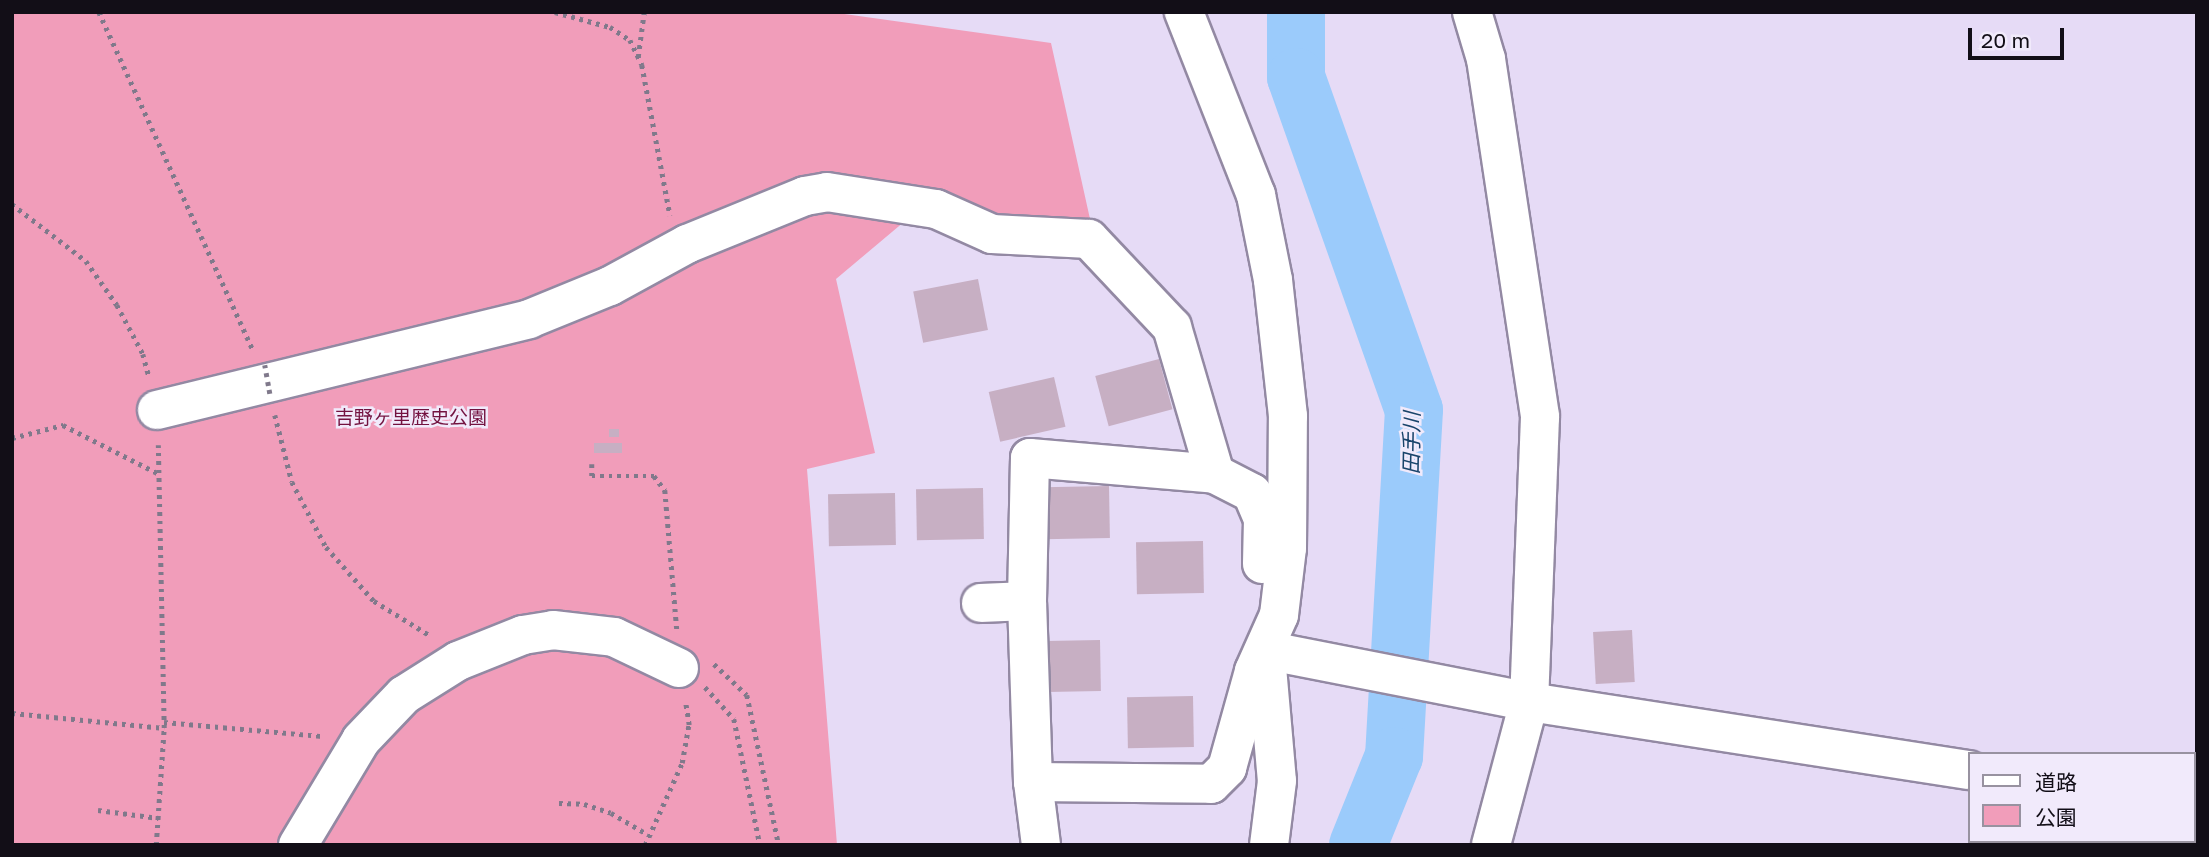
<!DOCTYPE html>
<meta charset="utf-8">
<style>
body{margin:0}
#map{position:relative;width:2209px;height:857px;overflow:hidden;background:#e6dbf6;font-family:"Golos Text","Noto Sans JP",sans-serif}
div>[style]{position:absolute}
.green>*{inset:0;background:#f19dba}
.river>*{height:58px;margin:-29px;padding:0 29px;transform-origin:29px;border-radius:29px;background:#9bcbfb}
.building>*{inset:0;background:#c7afc3;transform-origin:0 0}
.path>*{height:4.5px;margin-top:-2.25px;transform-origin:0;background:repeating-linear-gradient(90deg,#80798b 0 3.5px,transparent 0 8.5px)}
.roads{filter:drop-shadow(2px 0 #9389a3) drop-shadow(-2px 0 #9389a3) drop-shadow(0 2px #9389a3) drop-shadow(0 -2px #9389a3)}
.minor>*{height:38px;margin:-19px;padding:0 19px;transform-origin:19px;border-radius:19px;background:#fff}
.path-bridge>*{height:4.5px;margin-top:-2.25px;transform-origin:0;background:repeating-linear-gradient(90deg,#80798b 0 3.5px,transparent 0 8.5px)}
span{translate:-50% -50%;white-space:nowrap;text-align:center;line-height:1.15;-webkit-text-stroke:5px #f1eafb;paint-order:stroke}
.park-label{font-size:19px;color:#731240}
.water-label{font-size:21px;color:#19446b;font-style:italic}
.frame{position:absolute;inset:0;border:14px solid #120e17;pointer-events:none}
.legend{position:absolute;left:1968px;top:752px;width:228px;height:91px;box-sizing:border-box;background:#f1eafb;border:2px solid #9892a0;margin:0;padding:9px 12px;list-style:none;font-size:21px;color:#120e17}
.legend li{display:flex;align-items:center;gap:14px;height:35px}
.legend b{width:35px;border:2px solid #9892a0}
.scale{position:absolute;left:1968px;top:28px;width:96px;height:32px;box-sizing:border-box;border:4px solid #120e17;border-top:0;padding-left:9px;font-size:21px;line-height:24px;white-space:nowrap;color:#120e17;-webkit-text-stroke:5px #f1eafb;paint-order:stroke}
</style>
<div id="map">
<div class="green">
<div style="clip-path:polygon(12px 12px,830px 12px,1051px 43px,1090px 219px,911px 216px,836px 279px,875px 453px,807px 469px,837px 845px,12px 845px)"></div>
</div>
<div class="river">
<div style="left:1296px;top:12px;width:65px;rotate:90deg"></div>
<div style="left:1296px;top:77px;width:353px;rotate:70.5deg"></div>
<div style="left:1414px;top:410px;width:347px;rotate:93.3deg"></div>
<div style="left:1394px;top:756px;width:96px;rotate:112deg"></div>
</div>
<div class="building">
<div style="left:978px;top:279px;width:52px;height:66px;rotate:79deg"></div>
<div style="left:1159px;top:359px;width:52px;height:66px;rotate:75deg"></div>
<div style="left:1054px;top:377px;width:51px;height:67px;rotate:77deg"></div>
<div style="left:609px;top:429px;width:10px;height:8px"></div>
<div style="left:594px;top:443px;width:28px;height:10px"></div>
<div style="left:1109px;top:486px;width:52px;height:66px;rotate:89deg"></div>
<div style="left:983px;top:488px;width:51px;height:67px;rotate:89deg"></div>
<div style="left:895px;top:493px;width:52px;height:67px;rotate:89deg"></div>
<div style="left:1203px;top:541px;width:52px;height:67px;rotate:89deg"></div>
<div style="left:1632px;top:630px;width:52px;height:39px;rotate:87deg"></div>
<div style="left:1100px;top:640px;width:51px;height:67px;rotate:89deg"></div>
<div style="left:1193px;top:696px;width:51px;height:66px;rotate:89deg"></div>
</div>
<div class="path">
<div style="left:99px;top:12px;width:371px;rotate:65.5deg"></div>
<div style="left:555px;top:12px;width:57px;rotate:15.3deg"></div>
<div style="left:610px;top:27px;width:24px;rotate:33deg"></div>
<div style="left:630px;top:40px;width:28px;rotate:64deg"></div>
<div style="left:642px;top:65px;width:153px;rotate:79.4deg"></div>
<div style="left:638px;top:57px;width:45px;rotate:-82.4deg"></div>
<div style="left:12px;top:204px;width:93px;rotate:37.6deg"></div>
<div style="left:86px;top:261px;width:54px;rotate:54.8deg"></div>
<div style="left:117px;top:305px;width:55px;rotate:62deg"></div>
<div style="left:143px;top:354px;width:24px;rotate:75deg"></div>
<div style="left:275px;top:415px;width:69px;rotate:75.8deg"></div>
<div style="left:292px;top:482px;width:73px;rotate:62.4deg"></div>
<div style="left:326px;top:547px;width:72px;rotate:48.4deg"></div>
<div style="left:374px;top:601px;width:67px;rotate:31.6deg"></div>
<div style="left:12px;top:438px;width:53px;rotate:-14.3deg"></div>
<div style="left:63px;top:425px;width:108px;rotate:27deg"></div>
<div style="left:592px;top:464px;width:12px;rotate:90deg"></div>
<div style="left:592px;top:476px;width:62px"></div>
<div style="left:654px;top:476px;width:18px;rotate:52deg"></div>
<div style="left:665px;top:490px;width:140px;rotate:85.1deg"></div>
<div style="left:714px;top:664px;width:45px;rotate:43.2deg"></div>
<div style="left:747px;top:695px;width:153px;rotate:78deg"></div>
<div style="left:705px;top:687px;width:43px;rotate:47.8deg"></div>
<div style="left:734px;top:719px;width:129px;rotate:78.3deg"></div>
<div style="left:12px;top:713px;width:153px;rotate:5.6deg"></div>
<div style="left:164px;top:722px;width:159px;rotate:5.1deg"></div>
<div style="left:559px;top:803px;width:25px;rotate:2deg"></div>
<div style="left:584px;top:804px;width:28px;rotate:18deg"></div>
<div style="left:611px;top:813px;width:42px;rotate:30.3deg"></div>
<div style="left:98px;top:810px;width:61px;rotate:7.6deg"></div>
<div style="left:156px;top:845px;width:117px;rotate:-86.1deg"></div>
<div style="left:164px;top:728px;width:283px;rotate:-91.2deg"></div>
<div style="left:645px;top:845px;width:90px;rotate:-65.7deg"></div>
<div style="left:682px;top:763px;width:39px;rotate:-80deg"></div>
<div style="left:689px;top:725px;width:24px;rotate:-99deg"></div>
</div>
<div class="roads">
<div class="minor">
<div style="left:1472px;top:12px;width:49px;rotate:73.4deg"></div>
<div style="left:1486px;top:59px;width:362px;rotate:81.4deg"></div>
<div style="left:1540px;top:417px;width:285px;rotate:92.2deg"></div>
<div style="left:1529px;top:702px;width:148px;rotate:104.9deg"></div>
<div style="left:157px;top:410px;width:383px;rotate:-13.7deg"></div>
<div style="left:529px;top:319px;width:87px;rotate:-22.2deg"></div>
<div style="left:610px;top:286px;width:88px;rotate:-28.6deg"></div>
<div style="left:687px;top:244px;width:127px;rotate:-22.1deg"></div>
<div style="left:805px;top:196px;width:22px;rotate:-10deg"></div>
<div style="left:827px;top:192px;width:110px;rotate:8.9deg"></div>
<div style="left:936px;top:209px;width:61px;rotate:24.1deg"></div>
<div style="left:992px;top:234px;width:97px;rotate:3deg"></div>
<div style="left:1089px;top:239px;width:121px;rotate:46.7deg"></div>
<div style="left:1172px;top:327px;width:153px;rotate:73.7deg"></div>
<div style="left:981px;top:603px;width:46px;rotate:-2.5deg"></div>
<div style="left:1265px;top:650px;width:269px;rotate:11.1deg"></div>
<div style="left:1529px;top:702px;width:445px;rotate:8.8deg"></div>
<div style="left:1266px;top:656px;width:125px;rotate:85deg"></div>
<div style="left:1277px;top:781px;width:64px;rotate:97.1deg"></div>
<div style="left:1033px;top:782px;width:178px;rotate:0.6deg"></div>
<div style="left:1211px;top:784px;width:23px;rotate:-45deg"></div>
<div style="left:1227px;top:768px;width:101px;rotate:-74.4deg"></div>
<div style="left:1254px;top:671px;width:61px;rotate:-65.9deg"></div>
<div style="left:1279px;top:615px;width:67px;rotate:-83.2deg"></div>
<div style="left:1287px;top:548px;width:132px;rotate:-89.6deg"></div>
<div style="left:1288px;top:416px;width:137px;rotate:-96.3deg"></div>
<div style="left:1273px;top:280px;width:87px;rotate:-101.3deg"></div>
<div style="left:1256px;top:195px;width:197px;rotate:-111.5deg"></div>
<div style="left:2193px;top:805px;width:4px;rotate:14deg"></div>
<div style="left:298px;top:845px;width:122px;rotate:-59deg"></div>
<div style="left:361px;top:740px;width:62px;rotate:-46.3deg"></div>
<div style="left:404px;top:695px;width:64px;rotate:-32.2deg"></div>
<div style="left:458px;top:661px;width:70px;rotate:-21.8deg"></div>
<div style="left:523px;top:635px;width:30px;rotate:-9deg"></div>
<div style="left:553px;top:630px;width:61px;rotate:6.5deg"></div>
<div style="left:614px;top:637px;width:72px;rotate:25.5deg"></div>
<div style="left:1041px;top:845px;width:64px;rotate:-97.2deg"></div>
<div style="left:1033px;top:782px;width:181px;rotate:-91.9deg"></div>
<div style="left:1027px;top:601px;width:143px;rotate:-88.8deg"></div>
<div style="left:1030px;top:458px;width:186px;rotate:4.9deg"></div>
<div style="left:1215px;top:474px;width:42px;rotate:27.2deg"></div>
<div style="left:1252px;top:493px;width:28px;rotate:67deg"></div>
<div style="left:1263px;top:519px;width:45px;rotate:91.3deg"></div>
</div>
</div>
<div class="path-bridge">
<div style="left:265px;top:365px;width:34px;rotate:80deg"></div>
</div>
<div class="park-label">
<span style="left:411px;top:417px">吉野ヶ里歴史公園</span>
</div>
<div class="water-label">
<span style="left:1411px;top:443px;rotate:-89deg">田手川</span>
</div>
<div class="frame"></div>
<ul class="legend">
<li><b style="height:9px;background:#fff"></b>道路</li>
<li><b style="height:19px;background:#f19dba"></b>公園</li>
</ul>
<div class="scale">20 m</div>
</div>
